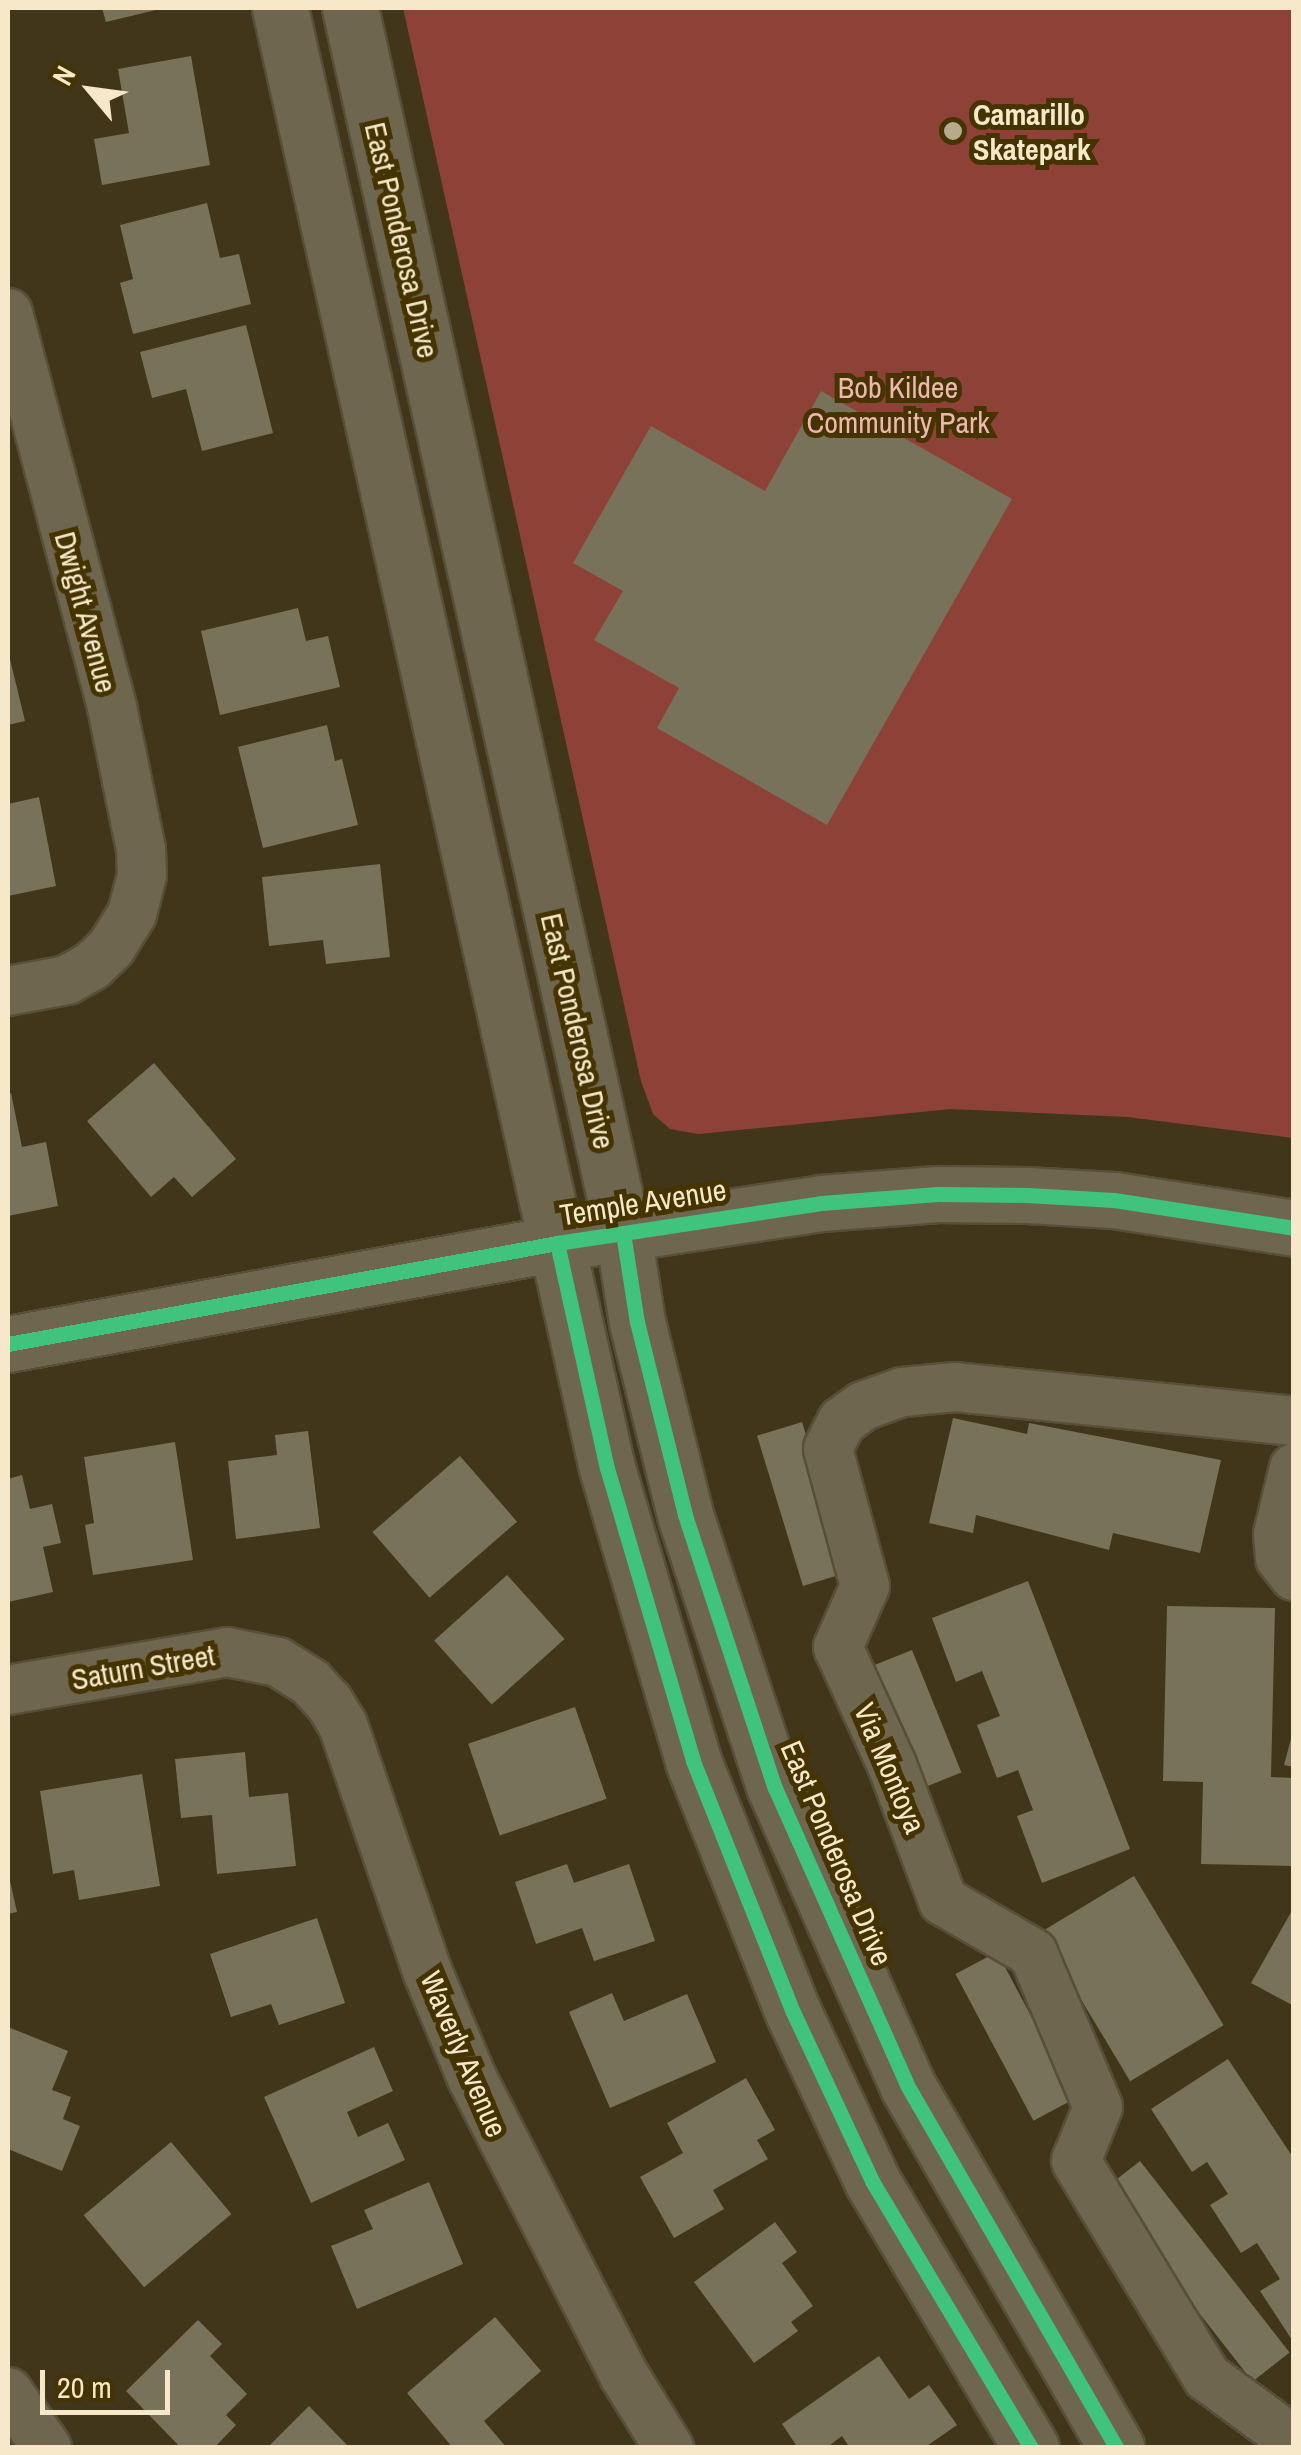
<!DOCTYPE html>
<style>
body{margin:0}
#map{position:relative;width:1301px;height:2455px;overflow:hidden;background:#41361a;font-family:"Archivo Narrow",sans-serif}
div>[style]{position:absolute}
.green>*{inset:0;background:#8e4237}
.building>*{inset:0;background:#777259;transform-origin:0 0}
.roads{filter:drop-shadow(2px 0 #584f3a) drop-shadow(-2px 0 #584f3a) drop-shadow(0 2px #584f3a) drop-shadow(0 -2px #584f3a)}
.street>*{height:48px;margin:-24px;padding:0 24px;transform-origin:24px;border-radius:24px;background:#6f664f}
.secondary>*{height:55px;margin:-27.5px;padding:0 27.5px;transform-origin:27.5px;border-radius:27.5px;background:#6f664f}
.cycleway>*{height:15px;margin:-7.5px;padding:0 7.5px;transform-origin:7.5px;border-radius:7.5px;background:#40c37c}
.dots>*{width:28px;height:28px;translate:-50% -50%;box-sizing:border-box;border:5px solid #453300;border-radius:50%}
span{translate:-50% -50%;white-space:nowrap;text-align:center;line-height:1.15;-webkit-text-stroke:10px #453300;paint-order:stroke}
.poi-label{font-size:30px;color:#f6e8c9;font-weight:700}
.left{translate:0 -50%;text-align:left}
.street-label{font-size:30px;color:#f6e8c9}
.park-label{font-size:30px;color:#efb7b0}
.frame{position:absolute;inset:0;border:10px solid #f6e8c9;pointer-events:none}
.north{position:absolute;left:40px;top:40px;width:100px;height:100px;-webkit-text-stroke:8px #453300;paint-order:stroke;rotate:299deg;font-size:28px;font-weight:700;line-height:40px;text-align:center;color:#f6e8c9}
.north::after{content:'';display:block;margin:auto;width:35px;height:45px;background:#f6e8c9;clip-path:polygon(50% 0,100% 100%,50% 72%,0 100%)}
.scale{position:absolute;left:40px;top:2370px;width:130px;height:45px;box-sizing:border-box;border:5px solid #f6e8c9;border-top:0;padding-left:12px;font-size:30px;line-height:35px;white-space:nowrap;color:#f6e8c9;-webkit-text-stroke:8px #453300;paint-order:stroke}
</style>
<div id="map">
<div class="green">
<div style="clip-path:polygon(403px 8px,1293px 8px,1293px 1138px,1127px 1117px,951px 1109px,698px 1134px,670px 1129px,653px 1114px,641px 1081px)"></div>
</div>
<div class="building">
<div style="clip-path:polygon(102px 8px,160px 8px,160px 9px,106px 22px)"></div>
<div style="clip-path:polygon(191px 56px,210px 165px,102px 185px,94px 139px,129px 133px,118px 69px)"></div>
<div style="clip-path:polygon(207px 203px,220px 258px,239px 254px,251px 304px,133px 334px,120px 283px,133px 279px,120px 225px)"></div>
<div style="clip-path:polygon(246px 325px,273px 433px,202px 451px,186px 389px,152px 398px,140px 352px)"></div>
<div style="clip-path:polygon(821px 391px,1012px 499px,827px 825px,657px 728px,679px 688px,594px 640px,623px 591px,573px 563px,651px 426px,765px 491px)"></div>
<div style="clip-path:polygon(298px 608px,306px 641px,328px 636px,340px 687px,220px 715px,201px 631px)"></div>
<div style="clip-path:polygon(8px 651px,25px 721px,8px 725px)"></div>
<div style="clip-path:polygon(327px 725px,335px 761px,342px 759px,358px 825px,263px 848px,238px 747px)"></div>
<div style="clip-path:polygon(39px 797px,56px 886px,8px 896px,8px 804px)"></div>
<div style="clip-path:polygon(380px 864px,390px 957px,326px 964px,323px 940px,269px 946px,262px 877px)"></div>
<div style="clip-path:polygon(154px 1063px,236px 1159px,192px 1197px,174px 1177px,151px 1197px,87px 1121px)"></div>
<div style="clip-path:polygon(11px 1093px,22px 1147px,46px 1142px,58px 1206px,8px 1216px,8px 1094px)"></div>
<div style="clip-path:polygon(953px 1418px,1027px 1434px,1029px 1423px,1221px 1460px,1200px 1553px,1113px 1533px,1109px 1550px,976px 1515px,973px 1533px,929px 1523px)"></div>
<div style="left:802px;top:1422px;width:157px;height:47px;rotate:73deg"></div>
<div style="clip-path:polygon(308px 1431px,320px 1528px,236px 1539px,228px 1461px,277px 1455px,275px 1435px)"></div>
<div style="clip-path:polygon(175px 1442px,193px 1560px,93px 1575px,85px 1525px,94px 1523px,84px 1457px)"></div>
<div style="left:460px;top:1456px;width:87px;height:116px;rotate:49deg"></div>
<div style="clip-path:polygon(22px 1475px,30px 1509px,52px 1504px,61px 1543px,43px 1547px,53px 1592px,8px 1602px,8px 1479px)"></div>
<div style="left:507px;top:1575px;width:86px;height:98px;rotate:48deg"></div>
<div style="clip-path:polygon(1028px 1581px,1130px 1849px,1042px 1883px,1017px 1816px,1033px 1810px,1018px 1770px,997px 1778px,977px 1725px,1000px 1716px,982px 1671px,956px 1682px,932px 1618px)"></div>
<div style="clip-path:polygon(1167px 1606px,1275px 1608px,1271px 1777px,1294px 1778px,1294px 1866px,1201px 1864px,1203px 1782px,1163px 1781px)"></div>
<div style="left:912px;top:1650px;width:132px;height:45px;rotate:68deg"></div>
<div style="left:575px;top:1707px;width:97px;height:113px;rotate:71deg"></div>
<div style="clip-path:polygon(1292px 1735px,1294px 1735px,1294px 1767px,1284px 1765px)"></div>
<div style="clip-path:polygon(245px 1752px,249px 1797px,288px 1793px,296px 1866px,217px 1874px,212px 1815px,181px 1818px,175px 1759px)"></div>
<div style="clip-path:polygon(142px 1774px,160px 1886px,79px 1900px,74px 1870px,53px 1874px,40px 1791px)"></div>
<div style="clip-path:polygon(567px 1864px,574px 1883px,629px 1864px,655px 1941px,594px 1961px,582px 1928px,536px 1944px,515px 1882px)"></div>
<div style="clip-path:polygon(8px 1872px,17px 1912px,8px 1914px)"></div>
<div style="left:1134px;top:1876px;width:174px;height:109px;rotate:59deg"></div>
<div style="clip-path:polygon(1294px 1907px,1294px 2006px,1251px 1983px)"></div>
<div style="clip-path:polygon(317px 1918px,345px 2003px,279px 2025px,271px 2004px,231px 2017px,210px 1954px)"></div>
<div style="left:997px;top:1952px;width:166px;height:47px;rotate:62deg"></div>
<div style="clip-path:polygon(612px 1993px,624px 2021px,687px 1994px,716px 2062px,610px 2108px,569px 2012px)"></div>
<div style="clip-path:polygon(8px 2027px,68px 2051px,52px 2090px,71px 2097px,63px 2119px,80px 2126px,62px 2171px,8px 2149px)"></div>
<div style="clip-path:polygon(374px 2047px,393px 2091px,347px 2112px,358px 2137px,388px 2123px,405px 2160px,311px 2203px,264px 2097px)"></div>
<div style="clip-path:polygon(1228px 2059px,1294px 2159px,1294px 2343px,1260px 2291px,1280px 2279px,1257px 2243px,1241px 2253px,1210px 2205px,1228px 2194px,1207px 2162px,1192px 2172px,1151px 2109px)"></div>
<div style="clip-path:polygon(746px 2078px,775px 2130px,757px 2140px,768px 2159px,713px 2190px,724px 2209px,674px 2238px,640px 2177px,683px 2153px,667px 2123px)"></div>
<div style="left:171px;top:2142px;width:94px;height:114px;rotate:50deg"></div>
<div style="left:1140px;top:2161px;width:243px;height:47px;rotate:52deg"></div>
<div style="clip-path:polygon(429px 2182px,463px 2264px,357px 2309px,331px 2246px,373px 2229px,364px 2210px)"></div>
<div style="clip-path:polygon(775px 2222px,797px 2252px,782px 2263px,813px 2306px,791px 2322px,798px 2331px,754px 2363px,694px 2282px)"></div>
<div style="clip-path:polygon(495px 2317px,541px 2371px,484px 2421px,507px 2448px,453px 2448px,407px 2393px)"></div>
<div style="clip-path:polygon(198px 2320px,222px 2344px,210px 2356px,247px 2394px,226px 2415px,236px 2425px,214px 2448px,181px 2448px,126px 2391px)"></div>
<div style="clip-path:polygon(879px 2356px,909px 2399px,929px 2385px,957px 2425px,924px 2448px,850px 2448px,842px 2436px,826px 2448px,798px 2448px,782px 2424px)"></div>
<div style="clip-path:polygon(309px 2406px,350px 2448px,267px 2448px)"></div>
</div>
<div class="roads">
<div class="street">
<div style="left:8px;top:313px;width:407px;rotate:75.2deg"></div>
<div style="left:112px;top:707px;width:145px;rotate:78.5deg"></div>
<div style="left:141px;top:849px;width:26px;rotate:88deg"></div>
<div style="left:142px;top:875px;width:40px;rotate:104.4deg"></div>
<div style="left:132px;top:914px;width:40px;rotate:122deg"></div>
<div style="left:111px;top:948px;width:26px;rotate:137deg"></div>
<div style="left:92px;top:966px;width:29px;rotate:151deg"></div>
<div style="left:67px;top:980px;width:60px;rotate:169.4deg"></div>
<div style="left:1294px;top:1421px;width:340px;rotate:-174.3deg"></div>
<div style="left:956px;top:1387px;width:54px;rotate:174.7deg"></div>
<div style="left:902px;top:1392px;width:41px;rotate:160.3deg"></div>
<div style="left:863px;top:1406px;width:26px;rotate:144deg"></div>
<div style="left:842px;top:1421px;width:31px;rotate:117deg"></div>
<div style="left:828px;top:1449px;width:142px;rotate:74.9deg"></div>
<div style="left:865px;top:1586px;width:67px;rotate:113.9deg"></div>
<div style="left:838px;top:1647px;width:130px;rotate:65.4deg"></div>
<div style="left:892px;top:1765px;width:145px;rotate:69.4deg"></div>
<div style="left:943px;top:1901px;width:104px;rotate:30deg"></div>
<div style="left:1033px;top:1953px;width:167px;rotate:67.1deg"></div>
<div style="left:1098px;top:2107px;width:58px;rotate:112.2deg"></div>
<div style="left:1076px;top:2161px;width:253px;rotate:58.8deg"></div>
<div style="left:1207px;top:2377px;width:108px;rotate:36.3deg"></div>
<div style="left:1294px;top:1468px;width:68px;rotate:103.6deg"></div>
<div style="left:1278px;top:1534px;width:24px;rotate:85deg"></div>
<div style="left:1280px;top:1558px;width:23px;rotate:52deg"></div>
<div style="left:8px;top:1690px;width:222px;rotate:-9.8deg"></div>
<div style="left:227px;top:1652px;width:52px;rotate:11.1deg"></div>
<div style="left:278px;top:1662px;width:39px;rotate:32deg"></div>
<div style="left:311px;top:1683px;width:26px;rotate:47deg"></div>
<div style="left:329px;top:1702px;width:27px;rotate:59deg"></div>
<div style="left:343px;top:1725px;width:262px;rotate:71.1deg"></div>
<div style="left:428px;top:1973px;width:114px;rotate:67.3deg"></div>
<div style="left:472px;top:2078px;width:334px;rotate:62.9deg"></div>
<div style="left:624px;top:2375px;width:86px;rotate:58.3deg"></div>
<div style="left:8px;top:2392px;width:68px;rotate:55.1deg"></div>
</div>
<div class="secondary">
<div style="left:280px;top:8px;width:1496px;rotate:77.38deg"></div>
<div style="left:607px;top:1468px;width:305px;rotate:73.6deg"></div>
<div style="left:693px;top:1761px;width:270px;rotate:68.3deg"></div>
<div style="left:793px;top:2012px;width:187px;rotate:64.9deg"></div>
<div style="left:872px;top:2181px;width:311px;rotate:59.2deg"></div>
<div style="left:350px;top:8px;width:1255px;rotate:77.44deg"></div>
<div style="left:623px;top:1233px;width:90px;rotate:81.1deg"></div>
<div style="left:637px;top:1322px;width:199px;rotate:76deg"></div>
<div style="left:685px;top:1515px;width:287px;rotate:71.8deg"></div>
<div style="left:775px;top:1788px;width:325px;rotate:66deg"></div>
<div style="left:907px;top:2085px;width:419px;rotate:60deg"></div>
<div style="left:8px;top:1344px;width:558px;rotate:-10.42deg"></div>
<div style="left:557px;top:1243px;width:267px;rotate:-8.6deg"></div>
<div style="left:821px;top:1203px;width:117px;rotate:-4.4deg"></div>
<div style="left:938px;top:1194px;width:89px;rotate:0.6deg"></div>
<div style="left:1027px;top:1195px;width:87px;rotate:3.3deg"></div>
<div style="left:1114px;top:1200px;width:182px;rotate:8.8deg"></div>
</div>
</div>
<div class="cycleway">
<div style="left:623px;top:1233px;width:90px;rotate:81.1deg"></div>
<div style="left:637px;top:1322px;width:199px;rotate:76deg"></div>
<div style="left:685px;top:1515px;width:287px;rotate:71.8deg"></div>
<div style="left:775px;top:1788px;width:325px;rotate:66deg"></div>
<div style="left:907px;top:2085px;width:419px;rotate:60deg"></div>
<div style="left:557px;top:1243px;width:230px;rotate:77.5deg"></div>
<div style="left:607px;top:1468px;width:305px;rotate:73.6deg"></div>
<div style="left:693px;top:1761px;width:270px;rotate:68.3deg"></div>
<div style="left:793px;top:2012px;width:187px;rotate:64.9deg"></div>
<div style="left:872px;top:2181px;width:311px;rotate:59.2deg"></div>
<div style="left:8px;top:1344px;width:558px;rotate:-10.42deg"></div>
<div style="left:557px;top:1243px;width:267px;rotate:-8.6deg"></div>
<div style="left:821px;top:1203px;width:117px;rotate:-4.4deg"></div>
<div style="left:938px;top:1194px;width:89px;rotate:0.6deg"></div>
<div style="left:1027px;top:1195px;width:87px;rotate:3.3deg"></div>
<div style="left:1114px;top:1200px;width:182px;rotate:8.8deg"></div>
</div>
<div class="dots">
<div style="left:953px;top:131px;background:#b7aa8c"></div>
</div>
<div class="poi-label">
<span class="left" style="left:973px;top:131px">Camarillo<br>Skatepark</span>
</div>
<div class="street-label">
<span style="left:402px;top:240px;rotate:77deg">East Ponderosa Drive</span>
<span style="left:86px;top:612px;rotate:75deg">Dwight Avenue</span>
<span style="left:578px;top:1031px;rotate:77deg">East Ponderosa Drive</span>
<span style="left:643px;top:1202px;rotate:-9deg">Temple Avenue</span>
<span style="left:143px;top:1667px;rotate:-10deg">Saturn Street</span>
<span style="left:890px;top:1768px;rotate:67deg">Via Montoya</span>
<span style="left:837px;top:1853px;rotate:67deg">East Ponderosa Drive</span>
<span style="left:464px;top:2054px;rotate:67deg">Waverly Avenue</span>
</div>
<div class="park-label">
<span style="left:898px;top:404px">Bob Kildee<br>Community Park</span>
</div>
<div class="frame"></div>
<div class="north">N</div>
<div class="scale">20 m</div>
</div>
